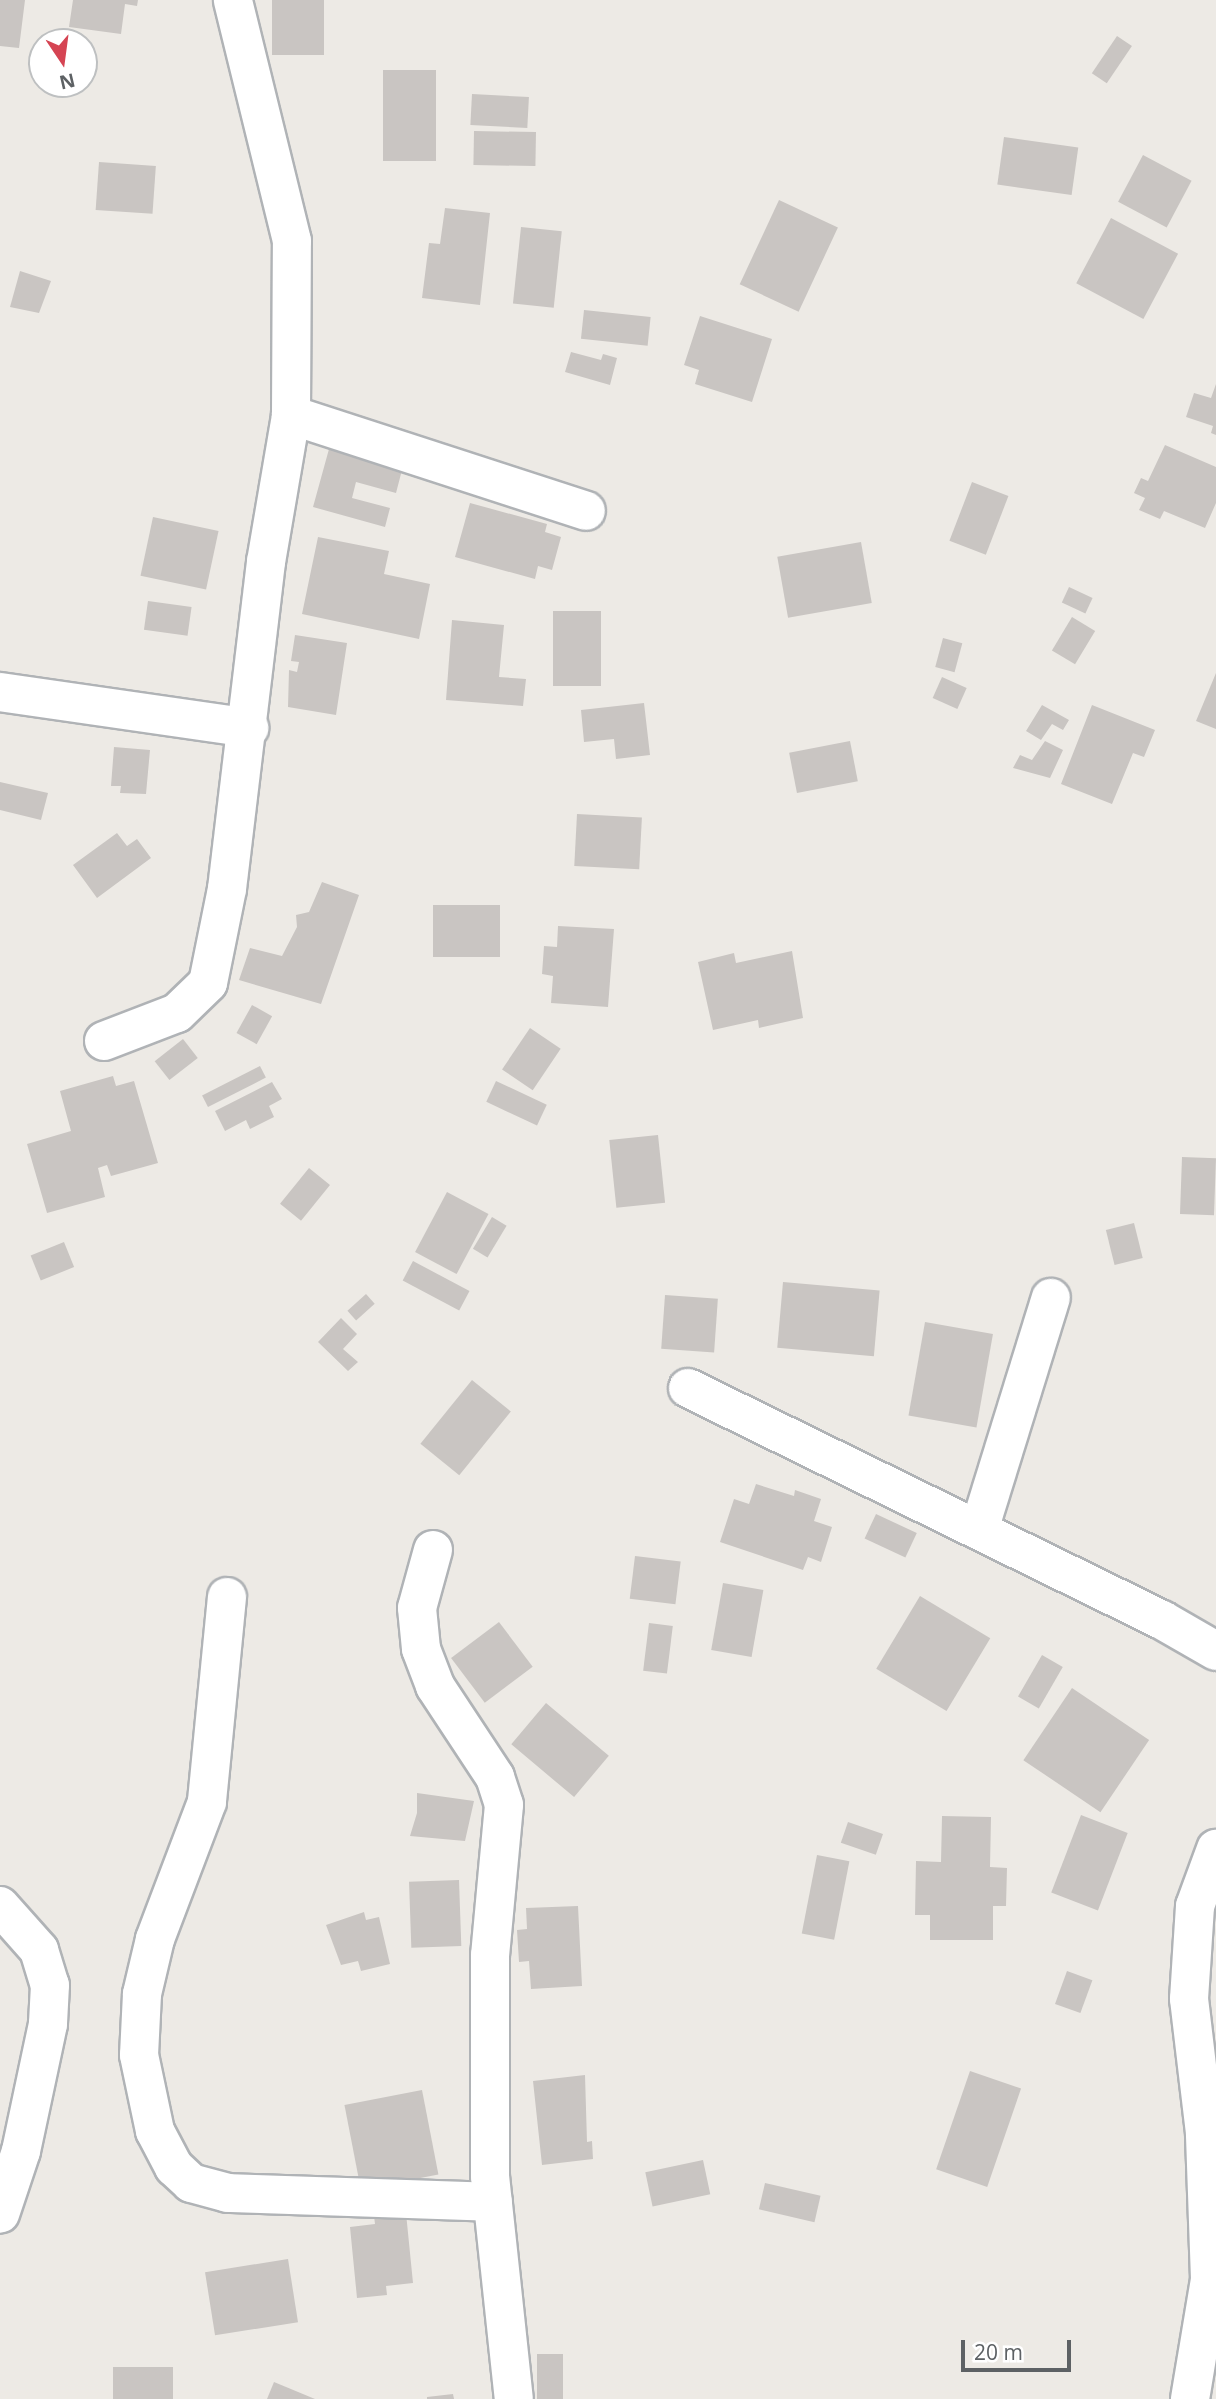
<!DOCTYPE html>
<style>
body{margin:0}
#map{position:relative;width:1216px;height:2399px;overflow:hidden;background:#edeae5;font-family:"Open Sans",sans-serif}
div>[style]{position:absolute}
.building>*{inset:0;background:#c9c5c2;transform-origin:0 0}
.roads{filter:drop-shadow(2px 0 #b0b3b6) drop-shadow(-2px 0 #b0b3b6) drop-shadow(0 2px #b0b3b6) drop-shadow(0 -2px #b0b3b6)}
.street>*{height:38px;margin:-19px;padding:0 19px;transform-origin:19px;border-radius:19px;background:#fff}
span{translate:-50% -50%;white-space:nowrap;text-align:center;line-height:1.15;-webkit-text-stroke:6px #fff;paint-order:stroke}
.north{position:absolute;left:28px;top:28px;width:70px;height:70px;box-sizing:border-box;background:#fff;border:2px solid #bec0c1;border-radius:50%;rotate:167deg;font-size:19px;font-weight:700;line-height:28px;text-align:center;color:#5d6164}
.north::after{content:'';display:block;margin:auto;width:24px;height:32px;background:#d54453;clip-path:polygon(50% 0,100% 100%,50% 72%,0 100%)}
.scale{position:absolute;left:961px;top:2340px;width:110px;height:32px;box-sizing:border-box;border:4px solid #5d6164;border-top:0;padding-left:9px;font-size:21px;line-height:24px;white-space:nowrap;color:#5d6164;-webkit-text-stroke:5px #fff;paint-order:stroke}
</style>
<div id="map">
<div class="building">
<div style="clip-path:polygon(0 0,25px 0,19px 48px,0 46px)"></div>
<div style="clip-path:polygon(73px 0,138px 0,137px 6px,125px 4px,121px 34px,69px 27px)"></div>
<div style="left:272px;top:0;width:52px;height:55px"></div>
<div style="left:1117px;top:36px;width:18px;height:45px;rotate:34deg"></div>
<div style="left:436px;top:70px;width:91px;height:53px;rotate:90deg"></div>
<div style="left:472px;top:94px;width:57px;height:31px;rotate:3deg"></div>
<div style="left:474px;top:131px;width:62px;height:34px;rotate:1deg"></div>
<div style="left:1004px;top:137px;width:75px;height:48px;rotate:8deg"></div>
<div style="left:1143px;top:155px;width:55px;height:53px;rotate:28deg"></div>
<div style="left:99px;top:162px;width:57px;height:48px;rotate:4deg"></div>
<div style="left:779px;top:200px;width:65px;height:93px;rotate:25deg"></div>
<div style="clip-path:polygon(445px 208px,490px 213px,480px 305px,422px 298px,429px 243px,440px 244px)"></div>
<div style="left:1111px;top:218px;width:76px;height:74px;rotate:28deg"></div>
<div style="left:521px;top:227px;width:41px;height:77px;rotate:6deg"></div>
<div style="clip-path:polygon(20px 271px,51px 281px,39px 313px,10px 307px)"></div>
<div style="left:584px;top:310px;width:67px;height:29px;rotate:6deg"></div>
<div style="clip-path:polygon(700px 316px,772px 339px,752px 402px,695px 384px,699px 370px,684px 365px)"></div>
<div style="clip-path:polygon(571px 352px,601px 360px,603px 354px,617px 358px,610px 385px,565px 372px)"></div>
<div style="clip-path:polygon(1216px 384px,1216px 435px,1211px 433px,1213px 426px,1186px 417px,1194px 393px,1211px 398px)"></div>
<div style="clip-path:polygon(1165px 445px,1216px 467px,1216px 503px,1205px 528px,1164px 511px,1160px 519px,1139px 510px,1145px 498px,1134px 493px,1141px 478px,1148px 481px)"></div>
<div style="clip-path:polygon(329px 449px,402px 470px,396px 493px,356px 482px,352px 498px,390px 508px,385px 527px,313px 507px)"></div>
<div style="left:972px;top:482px;width:39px;height:63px;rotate:21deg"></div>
<div style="clip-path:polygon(470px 503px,547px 524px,545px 532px,561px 537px,552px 570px,538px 566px,535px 579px,455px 557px)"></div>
<div style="left:153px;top:517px;width:67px;height:60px;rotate:12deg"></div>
<div style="clip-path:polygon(318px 537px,389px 551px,384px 574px,430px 584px,419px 639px,302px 614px)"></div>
<div style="left:861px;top:542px;width:62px;height:85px;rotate:80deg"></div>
<div style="left:1069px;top:587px;width:26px;height:17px;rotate:25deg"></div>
<div style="left:148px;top:601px;width:44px;height:29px;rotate:8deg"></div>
<div style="left:553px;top:611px;width:48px;height:75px"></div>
<div style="left:1072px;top:617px;width:27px;height:39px;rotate:31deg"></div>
<div style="clip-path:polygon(452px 620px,504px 625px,499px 677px,526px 679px,523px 706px,446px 700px)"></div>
<div style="clip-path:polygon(295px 635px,347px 643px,336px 715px,288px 707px,289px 670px,297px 672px,299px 662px,291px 661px)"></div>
<div style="left:943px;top:638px;width:20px;height:30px;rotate:15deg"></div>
<div style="clip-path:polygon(1216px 673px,1216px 729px,1196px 721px)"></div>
<div style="left:942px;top:677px;width:27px;height:23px;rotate:24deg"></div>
<div style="clip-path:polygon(644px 703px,650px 755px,616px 759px,614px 739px,584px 742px,581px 710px)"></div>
<div style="clip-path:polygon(1042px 705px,1069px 720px,1063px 730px,1052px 724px,1041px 740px,1026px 731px)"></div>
<div style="clip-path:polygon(1092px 705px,1155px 730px,1144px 757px,1133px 753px,1112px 804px,1061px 784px)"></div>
<div style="left:850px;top:741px;width:41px;height:62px;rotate:79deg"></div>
<div style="clip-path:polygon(1045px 741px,1063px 750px,1050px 778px,1013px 768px,1020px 755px,1032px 760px)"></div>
<div style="clip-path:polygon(114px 747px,150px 750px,146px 794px,120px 793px,121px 786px,111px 786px)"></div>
<div style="clip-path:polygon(0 782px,48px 793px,41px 820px,0 810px)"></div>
<div style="left:577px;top:814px;width:65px;height:52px;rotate:3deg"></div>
<div style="clip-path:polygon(117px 833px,127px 846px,137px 839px,151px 858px,97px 898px,73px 865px)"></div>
<div style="clip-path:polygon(322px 882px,359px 895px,321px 1004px,239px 980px,250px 948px,282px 956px,297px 927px,296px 915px,309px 912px)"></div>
<div style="left:500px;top:905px;width:52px;height:67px;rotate:90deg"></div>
<div style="clip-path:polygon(558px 926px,614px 929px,608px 1007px,551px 1003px,553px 976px,542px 974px,544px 946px,557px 947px)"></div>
<div style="clip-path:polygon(792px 951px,803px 1018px,759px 1028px,758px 1020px,713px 1030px,698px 962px,734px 953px,736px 963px)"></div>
<div style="left:252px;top:1005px;width:23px;height:32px;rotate:29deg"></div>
<div style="left:530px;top:1028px;width:37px;height:50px;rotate:34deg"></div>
<div style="left:183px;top:1039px;width:24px;height:36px;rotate:52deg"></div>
<div style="left:260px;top:1066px;width:13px;height:65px;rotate:63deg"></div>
<div style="clip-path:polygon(113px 1076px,116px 1086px,134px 1081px,158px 1163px,111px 1176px,107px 1165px,98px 1168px,105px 1197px,47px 1213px,27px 1144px,71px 1131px,60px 1091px)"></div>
<div style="left:496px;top:1081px;width:56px;height:23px;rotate:25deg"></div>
<div style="clip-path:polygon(272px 1082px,282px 1099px,269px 1106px,274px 1117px,250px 1129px,246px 1120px,225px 1131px,215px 1111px)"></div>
<div style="left:658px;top:1135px;width:68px;height:49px;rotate:84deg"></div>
<div style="left:1182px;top:1157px;width:34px;height:57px;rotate:2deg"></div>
<div style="left:309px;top:1168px;width:27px;height:46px;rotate:39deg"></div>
<div style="left:447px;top:1192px;width:47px;height:68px;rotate:28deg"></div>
<div style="left:492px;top:1217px;width:17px;height:37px;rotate:31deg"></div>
<div style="left:1134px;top:1223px;width:36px;height:29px;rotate:76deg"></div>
<div style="left:64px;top:1242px;width:27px;height:36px;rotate:68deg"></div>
<div style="left:413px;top:1261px;width:64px;height:22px;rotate:28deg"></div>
<div style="left:783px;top:1282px;width:97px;height:66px;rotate:5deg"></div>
<div style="left:366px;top:1294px;width:13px;height:25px;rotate:48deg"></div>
<div style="left:665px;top:1295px;width:53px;height:54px;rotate:4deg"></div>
<div style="clip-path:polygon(341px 1318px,357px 1334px,343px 1349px,358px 1362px,348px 1371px,318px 1342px)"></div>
<div style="left:925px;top:1322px;width:69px;height:95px;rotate:10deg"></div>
<div style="left:472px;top:1380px;width:50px;height:82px;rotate:39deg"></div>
<div style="clip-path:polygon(756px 1484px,794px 1496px,795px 1490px,821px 1499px,814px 1521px,832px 1527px,821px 1562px,808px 1557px,803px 1570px,720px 1542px,734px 1499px,749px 1504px)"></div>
<div style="left:876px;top:1514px;width:45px;height:27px;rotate:25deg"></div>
<div style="left:635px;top:1556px;width:46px;height:43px;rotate:7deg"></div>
<div style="left:723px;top:1583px;width:41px;height:68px;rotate:10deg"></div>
<div style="left:920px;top:1596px;width:82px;height:85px;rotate:31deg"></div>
<div style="left:499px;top:1622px;width:56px;height:60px;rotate:53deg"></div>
<div style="left:649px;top:1623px;width:24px;height:48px;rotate:7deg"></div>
<div style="left:1042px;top:1655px;width:24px;height:48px;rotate:30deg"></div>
<div style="left:1072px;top:1688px;width:93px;height:87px;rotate:34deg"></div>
<div style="left:546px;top:1703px;width:82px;height:54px;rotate:40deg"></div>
<div style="clip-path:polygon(417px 1793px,474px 1801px,465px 1841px,410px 1836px,417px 1813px)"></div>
<div style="left:1081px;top:1815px;width:50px;height:83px;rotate:21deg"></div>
<div style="clip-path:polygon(942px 1816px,991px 1817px,990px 1867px,1007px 1868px,1006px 1906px,993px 1906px,993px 1940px,930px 1940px,930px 1915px,915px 1915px,916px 1861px,941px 1862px)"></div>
<div style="left:848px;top:1822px;width:37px;height:22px;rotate:19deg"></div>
<div style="left:817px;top:1855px;width:33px;height:80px;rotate:11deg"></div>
<div style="left:459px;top:1880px;width:66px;height:50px;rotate:88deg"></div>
<div style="clip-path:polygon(578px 1906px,582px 1986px,531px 1989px,529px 1961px,519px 1962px,517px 1930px,527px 1929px,526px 1908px)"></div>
<div style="clip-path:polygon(364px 1912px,366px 1920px,379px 1917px,390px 1964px,361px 1971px,358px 1961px,341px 1965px,326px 1925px)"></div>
<div style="left:1067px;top:1971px;width:27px;height:35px;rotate:20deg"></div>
<div style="left:970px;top:2071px;width:54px;height:104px;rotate:19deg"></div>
<div style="clip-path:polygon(585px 2075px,587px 2142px,592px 2141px,593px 2159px,542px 2165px,533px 2081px)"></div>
<div style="left:422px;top:2090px;width:86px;height:79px;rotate:79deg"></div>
<div style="left:703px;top:2160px;width:35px;height:59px;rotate:78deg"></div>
<div style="left:765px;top:2183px;width:57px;height:27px;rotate:13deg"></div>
<div style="clip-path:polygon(406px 2213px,413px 2283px,386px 2286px,387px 2295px,357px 2298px,350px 2227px,375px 2224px,374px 2216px)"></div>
<div style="left:288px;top:2259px;width:64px;height:84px;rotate:81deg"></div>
<div style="left:537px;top:2354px;width:26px;height:45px"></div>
<div style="left:113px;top:2367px;width:60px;height:32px"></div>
<div style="clip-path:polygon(274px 2382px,315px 2399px,267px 2399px)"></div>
<div style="clip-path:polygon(453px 2394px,454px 2399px,427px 2399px,427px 2397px)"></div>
</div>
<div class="roads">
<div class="street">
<div style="left:291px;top:415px;width:310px;rotate:18deg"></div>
<div style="left:0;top:692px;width:252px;rotate:8.2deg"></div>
<div style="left:104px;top:1041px;width:78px;rotate:-21deg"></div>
<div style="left:177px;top:1013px;width:43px;rotate:-44.1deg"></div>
<div style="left:208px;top:983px;width:96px;rotate:-78.6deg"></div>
<div style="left:227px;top:889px;width:329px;rotate:-83.2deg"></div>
<div style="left:266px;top:562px;width:149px;rotate:-80.3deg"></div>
<div style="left:291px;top:415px;width:174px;rotate:-89.7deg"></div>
<div style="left:292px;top:241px;width:248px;rotate:-103.8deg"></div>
<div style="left:688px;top:1388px;width:528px;rotate:26.08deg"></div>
<div style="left:1162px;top:1620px;width:62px;rotate:29.9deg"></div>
<div style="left:979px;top:1530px;width:243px;rotate:-72.8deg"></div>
<div style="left:433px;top:1550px;width:60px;rotate:105.4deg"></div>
<div style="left:417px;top:1608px;width:41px;rotate:84.4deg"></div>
<div style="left:421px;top:1649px;width:40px;rotate:69deg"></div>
<div style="left:435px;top:1686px;width:109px;rotate:56.6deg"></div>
<div style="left:495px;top:1777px;width:29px;rotate:72deg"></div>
<div style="left:504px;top:1805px;width:151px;rotate:95.3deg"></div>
<div style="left:490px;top:1955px;width:221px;rotate:90deg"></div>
<div style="left:490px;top:2176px;width:224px;rotate:83.9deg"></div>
<div style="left:227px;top:1597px;width:206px;rotate:95.6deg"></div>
<div style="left:207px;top:1802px;width:147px;rotate:110.8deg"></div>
<div style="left:155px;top:1939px;width:57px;rotate:103.3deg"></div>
<div style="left:142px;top:1994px;width:61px;rotate:92.8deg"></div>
<div style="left:139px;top:2055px;width:78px;rotate:78.1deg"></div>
<div style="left:155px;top:2131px;width:41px;rotate:62.2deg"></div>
<div style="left:174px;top:2167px;width:23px;rotate:43deg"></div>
<div style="left:191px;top:2183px;width:38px;rotate:15deg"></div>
<div style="left:228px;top:2193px;width:265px;rotate:1.9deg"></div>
<div style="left:0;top:1906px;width:59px;rotate:48.4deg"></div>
<div style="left:39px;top:1950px;width:37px;rotate:73deg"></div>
<div style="left:50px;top:1985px;width:39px;rotate:93deg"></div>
<div style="left:48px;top:2024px;width:130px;rotate:102deg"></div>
<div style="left:21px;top:2151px;width:66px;rotate:108.4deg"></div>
<div style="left:1190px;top:2399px;width:122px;rotate:-80.5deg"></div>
<div style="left:1210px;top:2279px;width:146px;rotate:-92deg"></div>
<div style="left:1205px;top:2133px;width:135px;rotate:-96.8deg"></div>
<div style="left:1189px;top:1999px;width:93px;rotate:-86.3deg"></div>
<div style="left:1195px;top:1906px;width:61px;rotate:-69.8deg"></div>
</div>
</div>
<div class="north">N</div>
<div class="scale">20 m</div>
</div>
